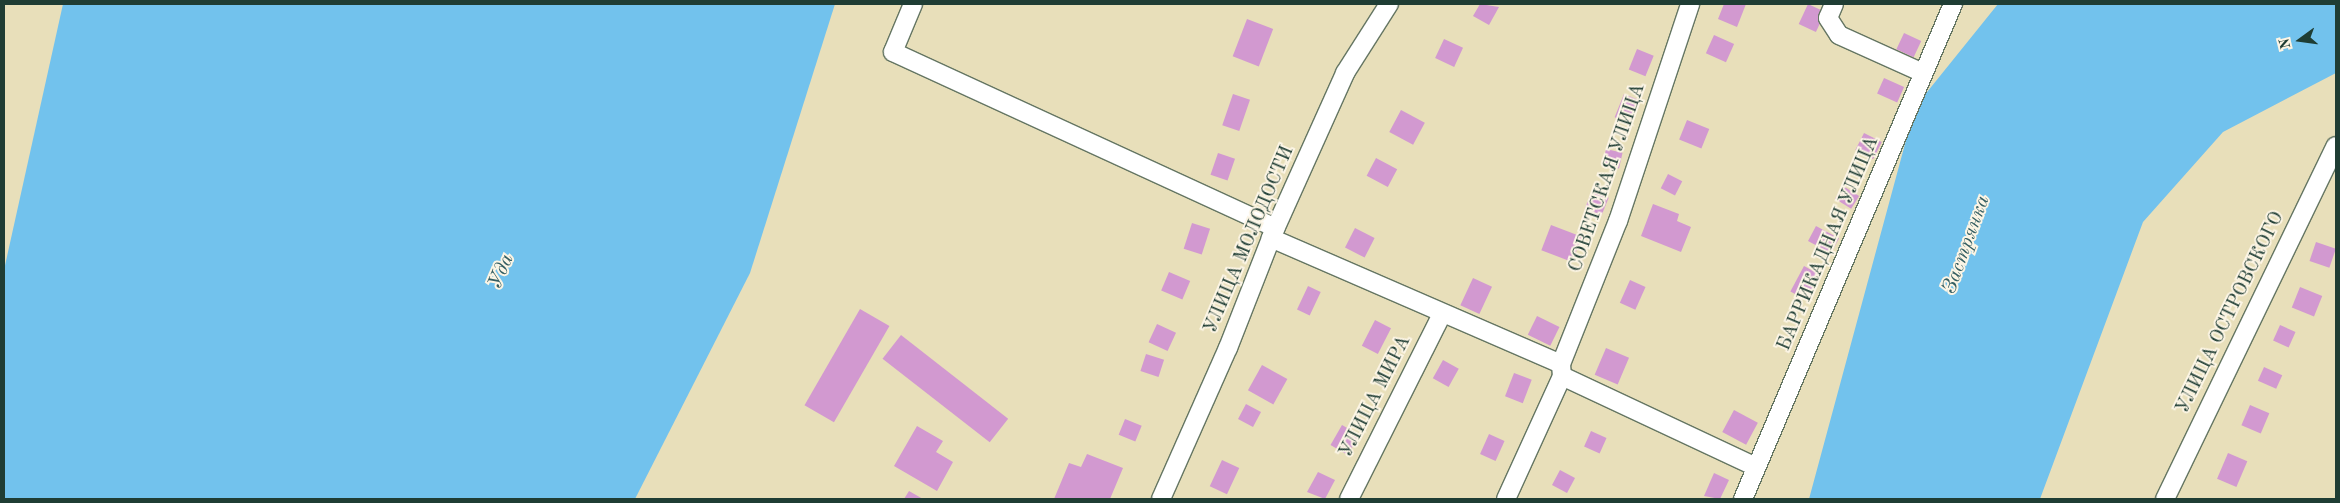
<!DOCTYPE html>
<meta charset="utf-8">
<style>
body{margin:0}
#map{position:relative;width:2340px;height:503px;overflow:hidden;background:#e8dfba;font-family:"Old Standard TT",serif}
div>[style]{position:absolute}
.water>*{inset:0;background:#72c2ed}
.building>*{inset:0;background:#d299d0;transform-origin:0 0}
.roads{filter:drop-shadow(1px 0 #657663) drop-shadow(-1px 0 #657663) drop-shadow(0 1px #657663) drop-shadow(0 -1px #657663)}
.minor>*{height:18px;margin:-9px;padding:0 9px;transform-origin:9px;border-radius:9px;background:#fff}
span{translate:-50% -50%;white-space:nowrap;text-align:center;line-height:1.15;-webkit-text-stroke:4px #fcf5e5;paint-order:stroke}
.street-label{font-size:19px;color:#1f3d34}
.water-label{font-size:20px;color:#345e62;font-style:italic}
.frame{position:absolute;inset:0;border:5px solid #1f3d34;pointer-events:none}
.north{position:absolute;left:2275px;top:15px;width:50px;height:50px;-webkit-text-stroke:4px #fcf5e5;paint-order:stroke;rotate:256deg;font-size:14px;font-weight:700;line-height:20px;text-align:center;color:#1f3d34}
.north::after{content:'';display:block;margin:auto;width:18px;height:22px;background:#1f3d34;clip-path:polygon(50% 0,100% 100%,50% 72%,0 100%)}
</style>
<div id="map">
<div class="water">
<div style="clip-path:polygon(63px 4px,835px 4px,750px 273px,635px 499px,4px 499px,4px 270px)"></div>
<div style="clip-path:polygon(1998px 4px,2336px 4px,2336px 73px,2223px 132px,2143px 222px,2040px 499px,1809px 499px,1915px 107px)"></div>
</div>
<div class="building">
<div style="clip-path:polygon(1480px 4px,1499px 7px,1489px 25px,1473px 16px)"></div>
<div style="clip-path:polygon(1724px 4px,1746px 4px,1737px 27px,1718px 19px)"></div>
<div style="left:1808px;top:4px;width:19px;height:22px;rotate:25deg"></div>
<div style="left:1247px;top:19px;width:28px;height:40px;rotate:21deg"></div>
<div style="left:1904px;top:33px;width:19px;height:18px;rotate:25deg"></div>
<div style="left:1714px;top:35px;width:22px;height:20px;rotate:24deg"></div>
<div style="left:1444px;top:39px;width:21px;height:21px;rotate:25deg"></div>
<div style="left:1637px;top:49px;width:18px;height:22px;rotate:22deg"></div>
<div style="left:1884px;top:78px;width:22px;height:17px;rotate:24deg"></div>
<div style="left:1233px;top:94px;width:18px;height:33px;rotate:19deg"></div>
<div style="left:1624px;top:94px;width:16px;height:25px;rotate:22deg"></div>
<div style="left:1401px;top:110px;width:27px;height:25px;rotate:28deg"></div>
<div style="left:1687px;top:120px;width:24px;height:21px;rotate:22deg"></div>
<div style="left:1864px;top:133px;width:20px;height:19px;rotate:27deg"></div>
<div style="left:1606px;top:149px;width:17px;height:16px;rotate:13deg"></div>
<div style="left:1218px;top:153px;width:18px;height:23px;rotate:19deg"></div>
<div style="left:1376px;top:158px;width:24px;height:20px;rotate:28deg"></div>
<div style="left:1668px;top:174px;width:16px;height:16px;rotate:27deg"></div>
<div style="left:1843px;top:186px;width:19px;height:15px;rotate:32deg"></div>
<div style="left:1592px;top:191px;width:18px;height:19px;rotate:22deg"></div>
<div style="clip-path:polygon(1653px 204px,1679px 214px,1677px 221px,1691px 227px,1681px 252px,1641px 236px)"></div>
<div style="left:1192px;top:223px;width:19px;height:27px;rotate:18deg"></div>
<div style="left:1551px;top:225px;width:33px;height:27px;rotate:21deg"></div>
<div style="left:1816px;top:226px;width:26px;height:17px;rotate:28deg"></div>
<div style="left:1355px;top:228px;width:22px;height:22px;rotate:27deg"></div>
<div style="left:2316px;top:242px;width:21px;height:20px;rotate:19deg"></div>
<div style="left:1804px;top:266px;width:19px;height:29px;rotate:28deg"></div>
<div style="left:1169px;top:272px;width:23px;height:20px;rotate:23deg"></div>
<div style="left:1473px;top:278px;width:21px;height:30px;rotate:25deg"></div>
<div style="left:1630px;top:280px;width:17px;height:25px;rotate:24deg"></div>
<div style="left:1308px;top:286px;width:14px;height:26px;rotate:25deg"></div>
<div style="left:2300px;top:287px;width:24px;height:22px;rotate:22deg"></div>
<div style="left:860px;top:309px;width:34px;height:111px;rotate:30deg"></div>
<div style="left:1537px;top:316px;width:25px;height:21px;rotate:26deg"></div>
<div style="left:1375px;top:320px;width:18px;height:29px;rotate:27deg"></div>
<div style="left:1157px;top:324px;width:21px;height:20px;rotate:25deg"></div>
<div style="left:2280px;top:325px;width:17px;height:17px;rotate:24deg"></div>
<div style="left:901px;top:335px;width:136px;height:30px;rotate:38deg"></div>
<div style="left:1606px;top:348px;width:25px;height:29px;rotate:23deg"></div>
<div style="left:1146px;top:354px;width:19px;height:18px;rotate:18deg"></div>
<div style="left:1443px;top:360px;width:18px;height:21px;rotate:29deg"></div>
<div style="left:1262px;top:365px;width:29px;height:29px;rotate:29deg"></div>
<div style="left:2264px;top:367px;width:20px;height:15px;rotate:24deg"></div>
<div style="left:1514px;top:373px;width:19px;height:25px;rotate:21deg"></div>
<div style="left:1246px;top:404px;width:17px;height:17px;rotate:28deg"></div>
<div style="left:2250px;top:405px;width:21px;height:22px;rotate:23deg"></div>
<div style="left:1734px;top:410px;width:27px;height:25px;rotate:28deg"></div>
<div style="left:1125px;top:419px;width:18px;height:17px;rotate:22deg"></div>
<div style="left:1342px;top:425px;width:20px;height:23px;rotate:30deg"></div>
<div style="clip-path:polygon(917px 426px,943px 441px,936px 452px,953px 462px,937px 491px,894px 466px)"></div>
<div style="left:1591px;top:431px;width:17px;height:17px;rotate:24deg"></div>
<div style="left:1489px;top:434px;width:17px;height:22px;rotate:24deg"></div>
<div style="left:2228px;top:453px;width:21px;height:28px;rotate:23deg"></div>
<div style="clip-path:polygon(1087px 454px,1123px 468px,1110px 499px,1054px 499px,1069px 463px,1081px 467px)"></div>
<div style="left:1222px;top:460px;width:19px;height:29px;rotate:25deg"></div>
<div style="left:1560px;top:470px;width:17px;height:17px;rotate:28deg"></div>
<div style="clip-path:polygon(1318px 472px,1335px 480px,1325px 499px,1307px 492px)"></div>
<div style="clip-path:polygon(1714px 473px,1729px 480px,1720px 499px,1704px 496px)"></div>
<div style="clip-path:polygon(909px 491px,923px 499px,904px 499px)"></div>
</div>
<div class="roads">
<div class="minor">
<div style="left:913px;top:4px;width:52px;rotate:112.6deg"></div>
<div style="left:893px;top:52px;width:421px;rotate:24.7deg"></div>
<div style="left:1834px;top:4px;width:15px;rotate:113deg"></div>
<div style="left:1828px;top:18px;width:20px;rotate:57deg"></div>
<div style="left:1839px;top:35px;width:92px;rotate:24.3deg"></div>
<div style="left:1271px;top:238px;width:316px;rotate:23.5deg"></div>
<div style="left:1562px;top:376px;width:214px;rotate:25.1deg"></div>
<div style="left:1161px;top:499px;width:165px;rotate:-66.1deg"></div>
<div style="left:1228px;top:348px;width:118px;rotate:-68.6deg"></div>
<div style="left:1271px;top:238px;width:181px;rotate:-65.8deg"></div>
<div style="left:1345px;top:73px;width:82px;rotate:-57.5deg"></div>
<div style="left:1349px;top:499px;width:207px;rotate:-63.3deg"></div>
<div style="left:1506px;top:499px;width:135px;rotate:-65.5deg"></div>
<div style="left:1562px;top:376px;width:12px;rotate:-95deg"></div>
<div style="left:1561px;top:364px;width:154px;rotate:-68.3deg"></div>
<div style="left:1618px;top:221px;width:229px;rotate:-71.6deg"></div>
<div style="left:1743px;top:499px;width:538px;rotate:-67.01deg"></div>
<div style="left:2165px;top:499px;width:392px;rotate:-64.2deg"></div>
</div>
</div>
<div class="street-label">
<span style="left:1608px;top:178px;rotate:-71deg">СОВЕТСКАЯ УЛИЦА</span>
<span style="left:1250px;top:240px;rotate:-67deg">УЛИЦА МОЛОДОСТИ</span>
<span style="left:1829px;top:244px;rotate:-67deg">БАРРИКАДНАЯ УЛИЦА</span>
<span style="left:2231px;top:313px;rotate:-64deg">УЛИЦА ОСТРОВСКОГО</span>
<span style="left:1376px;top:397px;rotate:-63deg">УЛИЦА МИРА</span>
</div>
<div class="water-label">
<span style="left:1967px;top:245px;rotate:-70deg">Застрянка</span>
<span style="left:502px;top:272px;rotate:-67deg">Уда</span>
</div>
<div class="frame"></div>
<div class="north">N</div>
</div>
